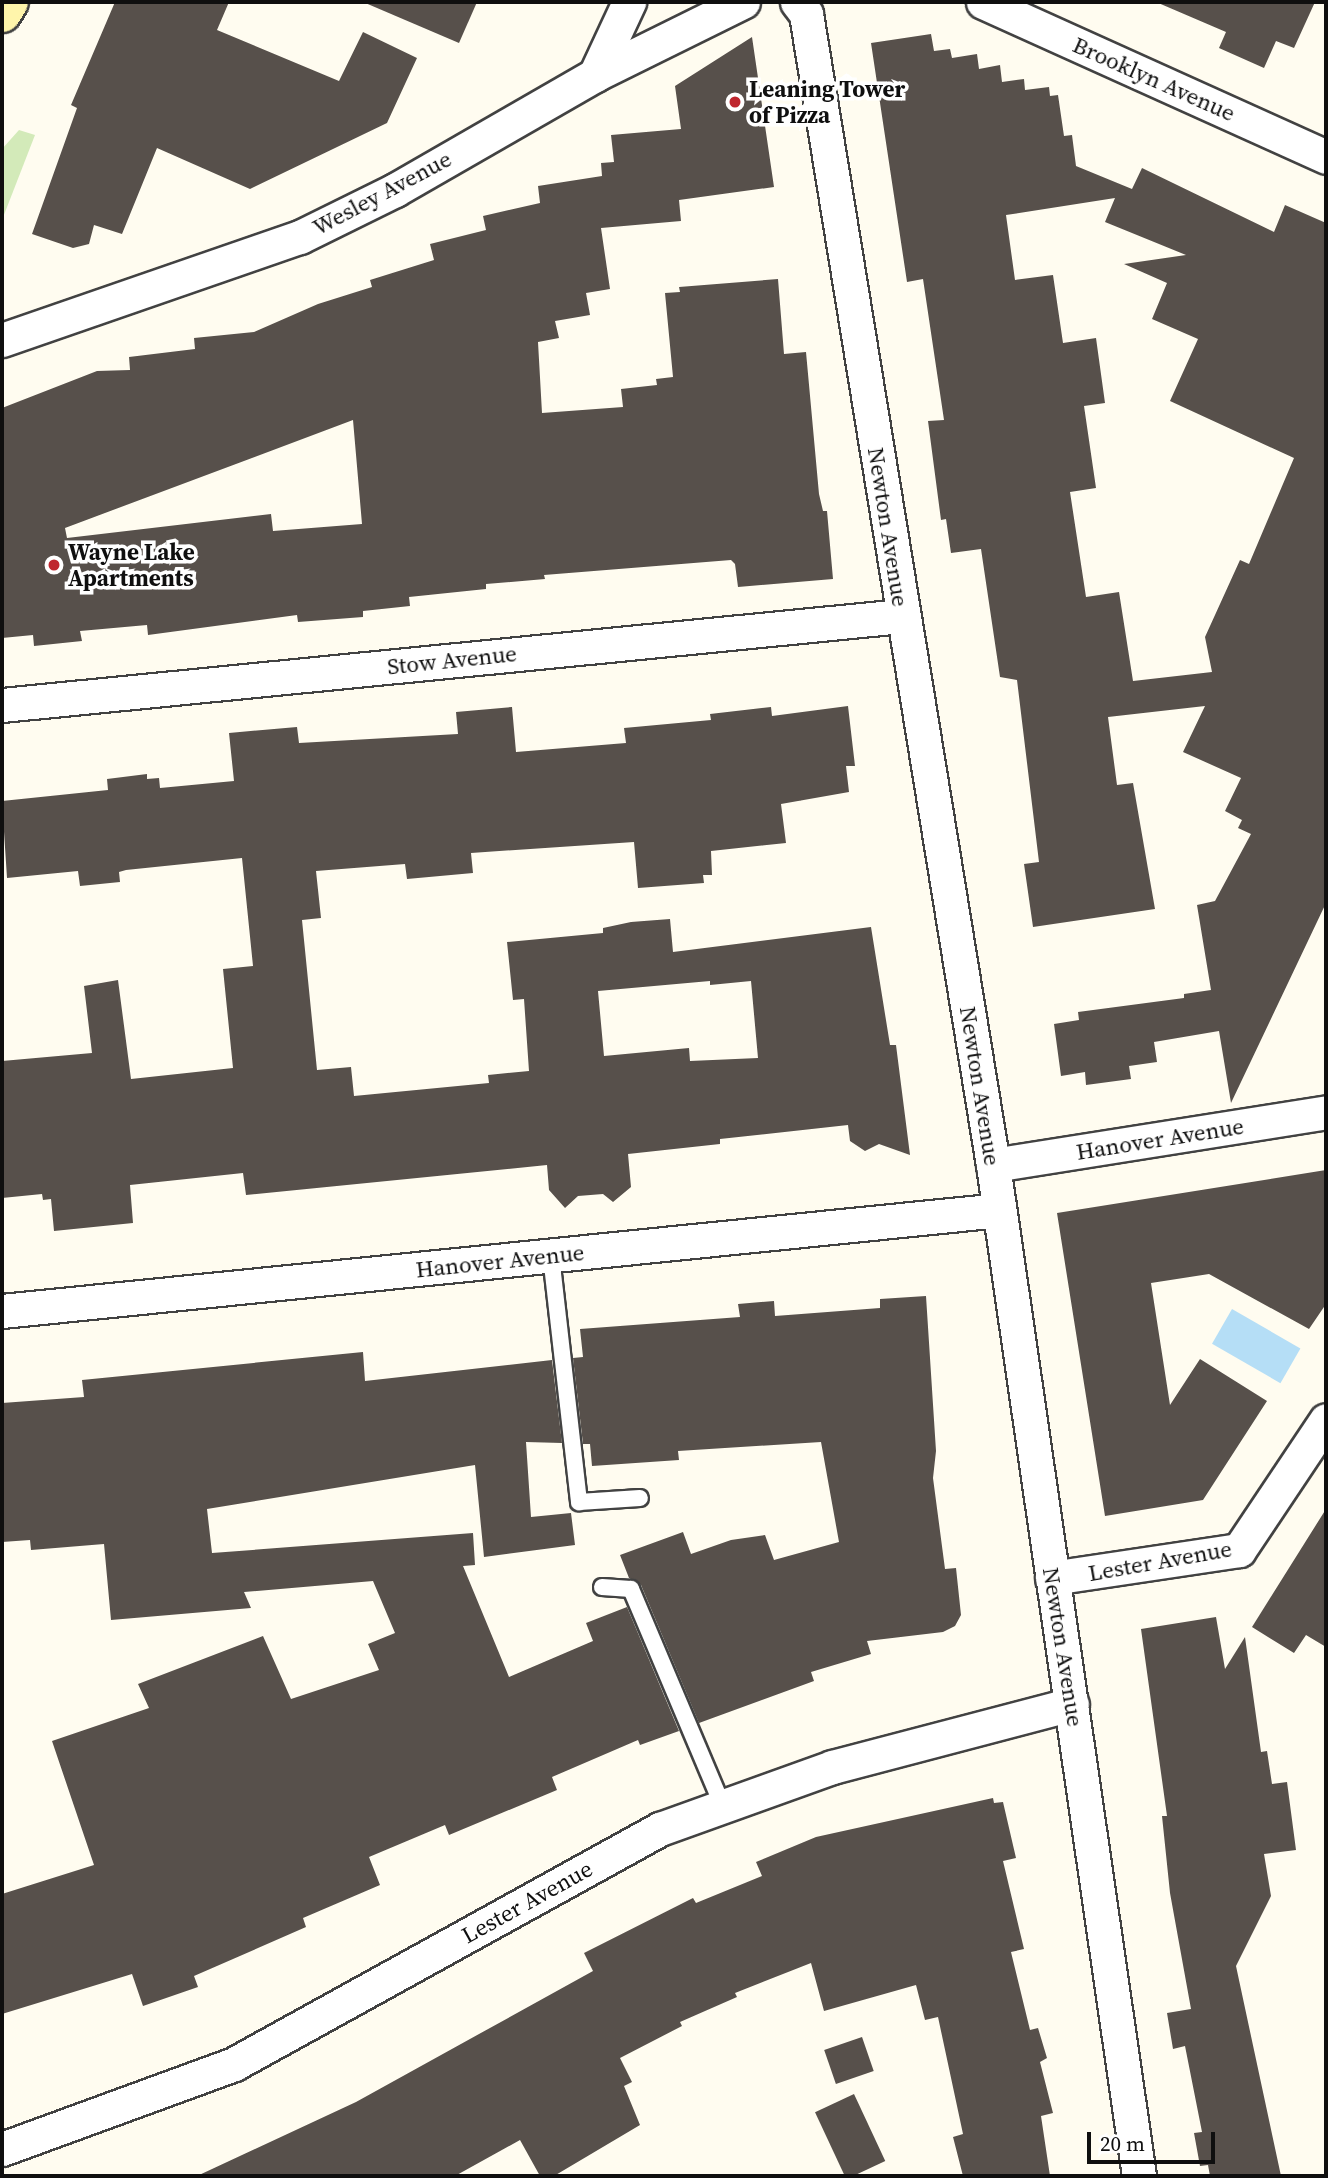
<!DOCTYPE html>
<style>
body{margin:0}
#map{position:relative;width:1328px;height:2178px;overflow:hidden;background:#fffcf0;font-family:"Source Serif 4",serif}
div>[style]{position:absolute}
.green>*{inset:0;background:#d3eab9}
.water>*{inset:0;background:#b5def6;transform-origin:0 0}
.building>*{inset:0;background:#57504b;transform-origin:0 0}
.roads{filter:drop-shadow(2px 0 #424242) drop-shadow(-2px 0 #424242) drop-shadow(0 2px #424242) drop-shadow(0 -2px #424242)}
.service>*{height:16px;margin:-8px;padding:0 8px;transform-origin:8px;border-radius:8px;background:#fff}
.minor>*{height:33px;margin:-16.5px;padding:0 16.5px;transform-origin:16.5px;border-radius:16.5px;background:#fff}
.secondary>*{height:38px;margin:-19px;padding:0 19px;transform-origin:19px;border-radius:19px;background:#fff5ab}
.dots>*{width:19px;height:19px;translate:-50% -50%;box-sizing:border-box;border:4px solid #fff;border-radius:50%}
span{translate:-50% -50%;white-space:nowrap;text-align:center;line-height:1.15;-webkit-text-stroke:7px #fff;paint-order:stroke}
.street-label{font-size:23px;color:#0f0f0f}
.poi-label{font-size:23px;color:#0f0f0f;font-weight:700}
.left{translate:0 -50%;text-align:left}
.frame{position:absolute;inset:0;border:4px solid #0f0f0f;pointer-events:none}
.scale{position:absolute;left:1087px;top:2132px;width:128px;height:32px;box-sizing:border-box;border:4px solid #0f0f0f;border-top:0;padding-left:9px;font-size:21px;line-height:24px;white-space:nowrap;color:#0f0f0f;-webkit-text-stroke:5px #fff;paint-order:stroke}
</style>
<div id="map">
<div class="green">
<div style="clip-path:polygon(19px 130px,35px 135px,2px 220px,2px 149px)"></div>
</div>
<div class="water">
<div style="left:1232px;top:1309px;width:79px;height:40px;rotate:30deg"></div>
</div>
<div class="building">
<div style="clip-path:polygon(115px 2px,229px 2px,217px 30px,339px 81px,363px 32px,417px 58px,387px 123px,250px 189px,157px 148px,122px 234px,94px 225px,89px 244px,73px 248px,32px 234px,77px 108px,71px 105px)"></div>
<div style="clip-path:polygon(363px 2px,477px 2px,459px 43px)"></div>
<div style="clip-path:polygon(1156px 2px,1315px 2px,1294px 48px,1276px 41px,1264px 68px,1219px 48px,1226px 32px)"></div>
<div style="clip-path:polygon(evenodd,931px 34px,934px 51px,950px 49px,952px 58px,977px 54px,979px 69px,1000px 65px,1002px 82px,1024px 79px,1025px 90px,1049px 87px,1050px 96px,1058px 95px,1064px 136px,1072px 135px,1076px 166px,1132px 189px,1142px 168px,1274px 232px,1285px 205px,1326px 223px,1326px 903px,1231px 1103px,1219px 1031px,1154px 1042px,1157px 1062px,1129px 1066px,1131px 1079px,1086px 1085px,1085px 1072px,1061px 1076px,1054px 1024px,1079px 1020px,1078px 1012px,1184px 998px,1184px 994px,1211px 990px,1197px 905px,1215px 901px,1251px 834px,1238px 828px,1242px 820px,1225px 811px,1241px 778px,1183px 752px,1205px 706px,1108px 717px,1117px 785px,1133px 783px,1155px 909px,1033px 927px,1024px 864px,1039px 862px,1017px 680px,1000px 677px,981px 549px,951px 553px,946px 519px,941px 520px,928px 421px,944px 420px,923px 279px,907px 282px,871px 43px,931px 34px,1115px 198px,1105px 222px,1186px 255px,1124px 264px,1167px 283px,1152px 319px,1198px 339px,1170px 401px,1294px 458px,1249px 564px,1240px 560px,1205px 637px,1212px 672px,1133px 681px,1119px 592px,1086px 597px,1070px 492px,1096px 488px,1084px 406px,1105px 403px,1096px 338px,1063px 343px,1053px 275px,1015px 280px,1006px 215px,1115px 198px)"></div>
<div style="clip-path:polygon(evenodd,752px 37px,774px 187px,679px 200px,681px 221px,601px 228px,610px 289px,586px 293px,590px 315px,555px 321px,559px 338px,538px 342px,542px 413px,623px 407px,621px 389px,657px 385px,656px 379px,673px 377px,665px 293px,680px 292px,679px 287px,778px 279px,784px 354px,806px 352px,819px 494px,823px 511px,827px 511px,833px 579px,738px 587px,735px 564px,731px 560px,544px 575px,545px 579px,486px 584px,486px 589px,409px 597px,410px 606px,363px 611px,363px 617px,298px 622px,297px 615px,148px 635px,147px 625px,80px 631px,82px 641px,34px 646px,33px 635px,2px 638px,2px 408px,97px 371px,130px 370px,129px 357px,195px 349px,194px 338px,254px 332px,318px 304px,372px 287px,370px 280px,434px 260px,430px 244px,486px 230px,483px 216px,540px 203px,538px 186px,602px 176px,601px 163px,614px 162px,611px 135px,681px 129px,675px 86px,752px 37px,353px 420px,362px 524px,273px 531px,271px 514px,67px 538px,65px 528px,353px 420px)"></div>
<div style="clip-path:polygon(evenodd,848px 706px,855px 766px,846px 766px,849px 792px,781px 804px,786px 843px,711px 851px,712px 875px,703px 875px,704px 883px,638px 888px,634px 842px,471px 853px,473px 873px,407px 879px,405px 864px,316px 871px,321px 918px,302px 920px,317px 1070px,351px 1067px,354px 1096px,489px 1083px,488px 1075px,529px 1071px,524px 999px,513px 1000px,507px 942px,603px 933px,603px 928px,631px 922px,670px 919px,673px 952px,871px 927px,890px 1045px,896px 1045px,910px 1155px,879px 1144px,865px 1151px,850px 1141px,848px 1125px,720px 1139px,720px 1144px,628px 1154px,631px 1187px,613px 1202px,603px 1194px,578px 1196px,565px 1208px,549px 1190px,547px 1165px,246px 1195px,243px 1173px,130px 1185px,133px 1223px,54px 1231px,51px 1199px,43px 1200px,42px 1194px,2px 1198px,2px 1061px,92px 1053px,84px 986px,118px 980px,131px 1079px,233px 1068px,223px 969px,253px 966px,242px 858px,126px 870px,119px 872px,120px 882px,80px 886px,78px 871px,7px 878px,2px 801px,108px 790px,107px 779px,147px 774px,147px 779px,159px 778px,160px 788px,234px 781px,229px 733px,297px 727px,299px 743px,458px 734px,456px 712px,512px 707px,516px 752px,626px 743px,624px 728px,711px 720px,710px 714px,771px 707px,772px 716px,848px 706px,710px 981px,710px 985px,751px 981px,758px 1058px,690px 1061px,689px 1048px,604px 1056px,598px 991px,710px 981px)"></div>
<div style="clip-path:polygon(1326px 1170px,1326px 1304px,1309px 1329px,1209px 1274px,1151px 1283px,1170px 1405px,1200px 1359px,1267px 1401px,1203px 1500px,1105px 1516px,1057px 1213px)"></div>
<div style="clip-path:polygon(926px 1296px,936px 1451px,933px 1478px,945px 1569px,956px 1568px,961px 1615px,955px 1626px,943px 1632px,867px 1641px,871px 1654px,811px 1672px,814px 1681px,699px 1723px,641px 1585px,629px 1578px,620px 1555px,683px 1532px,691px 1554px,731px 1540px,765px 1535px,774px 1560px,839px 1542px,821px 1442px,678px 1451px,679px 1460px,592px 1466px,590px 1444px,583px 1444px,573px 1358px,583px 1357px,580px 1329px,740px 1317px,738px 1304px,774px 1301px,775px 1316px,880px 1308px,880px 1299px)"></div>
<div style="clip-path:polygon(363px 1352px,365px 1381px,552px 1360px,562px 1443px,526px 1442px,531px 1517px,571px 1513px,575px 1545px,484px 1557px,475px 1465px,207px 1509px,212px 1553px,473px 1533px,475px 1565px,463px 1566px,509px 1677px,593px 1641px,586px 1623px,627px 1607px,679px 1731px,640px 1745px,638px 1740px,552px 1777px,557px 1790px,449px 1835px,445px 1825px,369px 1857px,380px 1885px,303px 1918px,306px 1927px,194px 1976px,198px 1987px,143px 2006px,132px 1974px,2px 2014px,2px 1894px,94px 1865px,52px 1741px,149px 1708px,138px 1684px,263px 1636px,291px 1699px,379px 1670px,368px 1644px,395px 1633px,373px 1581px,244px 1592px,251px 1608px,111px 1620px,104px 1544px,31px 1550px,30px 1540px,2px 1542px,2px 1403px,84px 1397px,82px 1380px)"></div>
<div style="clip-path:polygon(1326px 1509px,1326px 1647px,1306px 1635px,1294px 1653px,1252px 1627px)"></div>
<div style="clip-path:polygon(1216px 1617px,1225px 1669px,1245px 1637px,1261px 1752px,1267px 1751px,1272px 1784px,1287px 1782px,1296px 1850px,1264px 1854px,1271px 1896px,1236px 1966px,1281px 2176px,1210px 2176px,1208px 2165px,1200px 2166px,1194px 2133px,1202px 2132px,1185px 2046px,1173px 2049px,1167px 2013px,1191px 2009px,1170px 1893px,1162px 1816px,1167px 1816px,1141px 1629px)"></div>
<div style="clip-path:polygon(993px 1798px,994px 1803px,1003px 1802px,1016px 1858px,1003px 1861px,1024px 1949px,1011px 1952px,1030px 2030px,1038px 2028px,1047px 2058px,1040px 2062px,1053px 2113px,1041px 2116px,1050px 2176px,963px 2176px,953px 2137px,963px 2134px,938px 2017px,925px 2020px,916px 1985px,824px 2011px,811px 1963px,735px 1993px,737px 1997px,680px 2022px,682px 2026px,620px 2058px,632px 2082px,624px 2086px,640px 2125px,554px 2176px,540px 2176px,520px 2140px,455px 2176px,197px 2176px,356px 2102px,593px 1971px,584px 1953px,693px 1898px,696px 1903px,762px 1876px,756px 1862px,816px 1837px)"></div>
<div style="left:862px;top:2037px;width:36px;height:40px;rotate:71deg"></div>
<div style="left:854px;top:2094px;width:74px;height:43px;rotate:65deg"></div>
</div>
<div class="roads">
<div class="service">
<div style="left:551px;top:1256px;width:248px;rotate:83.5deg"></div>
<div style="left:579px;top:1502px;width:61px;rotate:-3.8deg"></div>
<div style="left:602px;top:1587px;width:29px;rotate:4deg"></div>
<div style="left:631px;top:1589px;width:237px;rotate:67.1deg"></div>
</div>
<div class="minor">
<div style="left:797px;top:2px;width:15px;rotate:53deg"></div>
<div style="left:806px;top:14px;width:1166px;rotate:80.77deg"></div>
<div style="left:993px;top:1165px;width:1021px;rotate:81.78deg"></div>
<div style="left:983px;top:2px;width:376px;rotate:24.3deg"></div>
<div style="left:595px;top:75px;width:81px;rotate:-65deg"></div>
<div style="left:2px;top:340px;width:315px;rotate:-19.1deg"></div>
<div style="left:300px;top:237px;width:106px;rotate:-26.3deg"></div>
<div style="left:395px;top:190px;width:231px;rotate:-29.9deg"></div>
<div style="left:595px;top:75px;width:165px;rotate:-26.3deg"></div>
<div style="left:2px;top:705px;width:904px;rotate:-5.65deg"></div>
<div style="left:993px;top:1165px;width:337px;rotate:-9deg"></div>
<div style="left:2px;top:1311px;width:1002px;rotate:-5.78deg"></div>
<div style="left:1052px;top:1578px;width:189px;rotate:-8.5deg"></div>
<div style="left:1239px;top:1550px;width:156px;rotate:-56.2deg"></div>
<div style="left:2px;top:2149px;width:247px;rotate:-20.1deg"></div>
<div style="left:234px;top:2064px;width:487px;rotate:-28.9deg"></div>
<div style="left:660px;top:1829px;width:183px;rotate:-19.8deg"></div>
<div style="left:832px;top:1767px;width:248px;rotate:-14.7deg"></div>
</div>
<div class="secondary">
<div style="left:2px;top:13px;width:13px;rotate:-58deg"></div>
</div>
</div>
<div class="dots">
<div style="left:735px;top:102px;background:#bf262e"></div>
<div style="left:54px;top:565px;background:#bf262e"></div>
</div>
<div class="street-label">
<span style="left:1154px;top:79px;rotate:24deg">Brooklyn Avenue</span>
<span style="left:382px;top:193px;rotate:-28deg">Wesley Avenue</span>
<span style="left:888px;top:527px;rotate:81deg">Newton Avenue</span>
<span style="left:452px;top:660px;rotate:-6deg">Stow Avenue</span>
<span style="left:980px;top:1086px;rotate:81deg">Newton Avenue</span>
<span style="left:1160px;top:1139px;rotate:-9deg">Hanover Avenue</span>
<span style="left:500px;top:1261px;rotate:-6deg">Hanover Avenue</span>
<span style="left:1160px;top:1561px;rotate:-10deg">Lester Avenue</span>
<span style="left:1063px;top:1647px;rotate:81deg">Newton Avenue</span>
<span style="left:527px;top:1902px;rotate:-29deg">Lester Avenue</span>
</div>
<div class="poi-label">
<span class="left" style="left:749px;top:102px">Leaning Tower<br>of Pizza</span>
<span class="left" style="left:68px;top:565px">Wayne Lake<br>Apartments</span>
</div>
<div class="frame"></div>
<div class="scale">20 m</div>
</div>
